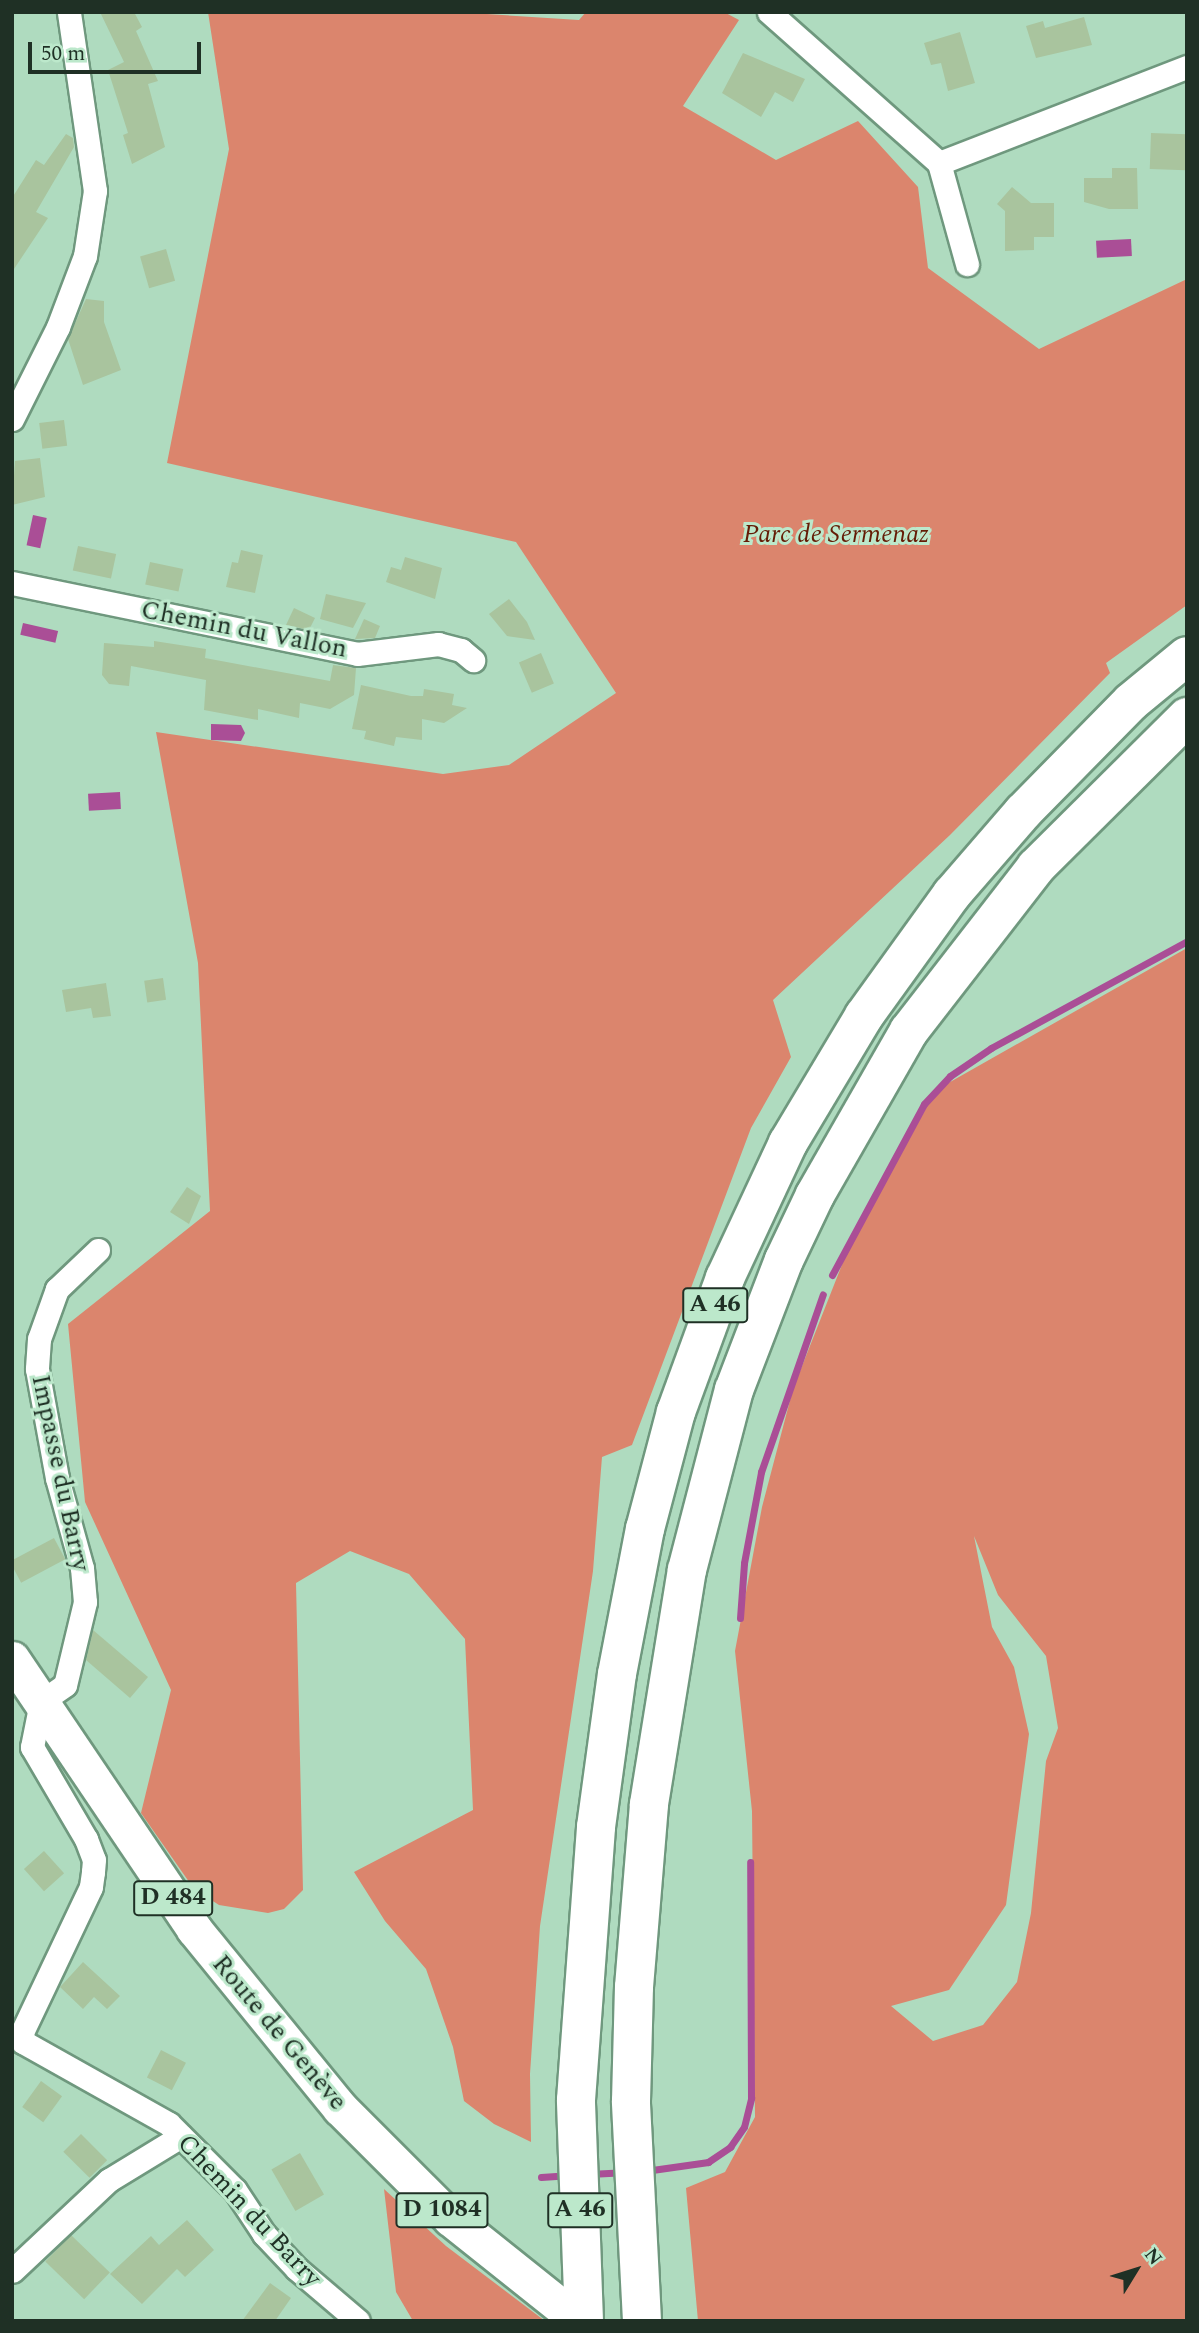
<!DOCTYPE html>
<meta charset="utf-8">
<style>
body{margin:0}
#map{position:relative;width:1199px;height:2333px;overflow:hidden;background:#afdbbf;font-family:Spectral,serif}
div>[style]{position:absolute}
.green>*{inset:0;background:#db856d}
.water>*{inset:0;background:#aa4e96;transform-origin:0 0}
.stream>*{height:7px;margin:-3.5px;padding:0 3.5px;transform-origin:3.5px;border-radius:3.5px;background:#aa4e96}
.building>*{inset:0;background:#a9c49e;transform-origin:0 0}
.roads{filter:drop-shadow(2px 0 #6f987e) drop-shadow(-2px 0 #6f987e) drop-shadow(0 2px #6f987e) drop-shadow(0 -2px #6f987e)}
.street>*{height:23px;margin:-11.5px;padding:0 11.5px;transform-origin:11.5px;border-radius:11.5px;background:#fff}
.primary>*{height:35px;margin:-17.5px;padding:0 17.5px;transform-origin:17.5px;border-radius:17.5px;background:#fff}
.highway>*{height:38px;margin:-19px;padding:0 19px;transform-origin:19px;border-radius:19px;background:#fff}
span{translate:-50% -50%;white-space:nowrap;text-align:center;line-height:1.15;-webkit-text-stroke:6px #bce8cb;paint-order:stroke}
.shield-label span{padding:2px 5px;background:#bce8cb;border:2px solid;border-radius:5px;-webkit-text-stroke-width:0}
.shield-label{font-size:24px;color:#1f3025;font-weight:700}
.park-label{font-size:26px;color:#641c06;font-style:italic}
.street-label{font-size:26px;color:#1f3025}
.frame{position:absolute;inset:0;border:14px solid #1f3025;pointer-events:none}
.north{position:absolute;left:1101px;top:2235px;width:70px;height:70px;-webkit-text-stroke:5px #bce8cb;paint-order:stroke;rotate:52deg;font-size:19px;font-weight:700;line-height:28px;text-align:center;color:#1f3025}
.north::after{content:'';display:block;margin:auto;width:24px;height:32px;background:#1f3025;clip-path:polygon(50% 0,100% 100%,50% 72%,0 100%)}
.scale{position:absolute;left:28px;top:42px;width:173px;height:32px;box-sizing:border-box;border:4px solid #1f3025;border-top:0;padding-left:9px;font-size:21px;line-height:24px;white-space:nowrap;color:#1f3025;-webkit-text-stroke:5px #bce8cb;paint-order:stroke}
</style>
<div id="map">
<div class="green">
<div style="clip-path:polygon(208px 12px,456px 12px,579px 20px,586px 12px,724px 12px,739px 20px,683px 106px,776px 160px,858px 121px,918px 187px,928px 268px,1039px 349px,1187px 279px,1187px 605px,1106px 663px,1110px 673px,950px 835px,773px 1000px,791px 1057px,751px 1128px,632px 1445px,602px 1457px,593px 1571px,540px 1926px,530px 2074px,531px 2142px,494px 2124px,464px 2101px,453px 2047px,426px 1969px,385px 1921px,354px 1872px,473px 1810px,465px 1639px,409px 1574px,350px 1551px,296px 1583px,303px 1890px,284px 1909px,268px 1913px,219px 1905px,194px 1889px,141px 1813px,171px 1690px,85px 1502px,68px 1324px,210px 1211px,198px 963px,156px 732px,443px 774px,509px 765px,616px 693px,516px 542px,167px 463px,229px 149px)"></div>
<div style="clip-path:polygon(evenodd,1187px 948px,1187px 2321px,698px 2321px,686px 2188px,725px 2172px,755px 2117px,752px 1811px,735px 1651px,762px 1507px,793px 1389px,847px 1252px,936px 1090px,1187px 948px,974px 1536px,998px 1595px,1046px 1656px,1058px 1728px,1046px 1761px,1031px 1913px,1017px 1982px,983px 2025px,933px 2041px,891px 2006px,949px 1990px,1006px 1905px,1029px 1734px,1014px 1667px,992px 1627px,974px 1536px)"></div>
<div style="clip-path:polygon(384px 2189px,446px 2246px,545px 2321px,413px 2321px,396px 2292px)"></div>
</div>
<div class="water">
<div style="left:1131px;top:239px;width:17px;height:35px;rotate:87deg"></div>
<div style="left:33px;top:515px;width:14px;height:31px;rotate:12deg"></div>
<div style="left:23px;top:623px;width:36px;height:12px;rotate:13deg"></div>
<div style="clip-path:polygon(211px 724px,241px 725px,245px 733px,241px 741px,211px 740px)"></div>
<div style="left:120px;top:792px;width:17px;height:32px;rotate:87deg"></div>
</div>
<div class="stream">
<div style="left:832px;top:1275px;width:194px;rotate:-61.7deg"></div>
<div style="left:924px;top:1104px;width:38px;rotate:-47deg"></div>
<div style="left:950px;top:1076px;width:50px;rotate:-34.3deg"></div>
<div style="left:991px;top:1048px;width:223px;rotate:-28.6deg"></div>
<div style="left:740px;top:1618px;width:55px;rotate:-85.8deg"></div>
<div style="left:744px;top:1563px;width:93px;rotate:-79.4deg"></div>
<div style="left:761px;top:1472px;width:188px;rotate:-70.8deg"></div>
<div style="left:645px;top:2171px;width:64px;rotate:-8.1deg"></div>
<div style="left:708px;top:2162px;width:27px;rotate:-34deg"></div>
<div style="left:730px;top:2147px;width:24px;rotate:-55deg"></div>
<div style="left:744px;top:2127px;width:30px;rotate:-76deg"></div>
<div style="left:751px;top:2098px;width:236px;rotate:-90.2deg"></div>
<div style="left:589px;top:2174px;width:34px;rotate:-3deg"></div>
<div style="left:541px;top:2177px;width:26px;rotate:-4deg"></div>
</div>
<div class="building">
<div style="clip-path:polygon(100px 12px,134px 12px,142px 27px,136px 31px,158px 81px,148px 84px,165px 147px,132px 164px,123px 135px,128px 133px,108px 70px,124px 62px)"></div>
<div style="clip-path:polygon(1084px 17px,1092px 45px,1036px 58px,1026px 26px,1043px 21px,1045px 28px)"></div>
<div style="clip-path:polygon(960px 32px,975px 83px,948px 91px,941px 63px,931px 65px,924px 43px)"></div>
<div style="clip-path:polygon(743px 53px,805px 79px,793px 102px,775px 92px,761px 117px,722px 93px)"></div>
<div style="left:1151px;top:133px;width:36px;height:36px;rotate:2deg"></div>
<div style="clip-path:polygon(66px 134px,73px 138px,74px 147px,36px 212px,48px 218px,12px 272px,12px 198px,36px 160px,44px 165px)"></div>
<div style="clip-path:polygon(1112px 168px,1137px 168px,1138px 209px,1109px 209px,1084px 202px,1084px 178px,1112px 178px)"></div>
<div style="clip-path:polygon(1012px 187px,1031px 203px,1054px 203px,1054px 237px,1034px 237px,1034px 250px,1005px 251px,1005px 211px,997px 204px)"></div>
<div style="left:166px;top:249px;width:33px;height:27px;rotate:74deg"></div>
<div style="clip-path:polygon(86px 299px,104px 301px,104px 322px,121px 370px,83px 385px,68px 339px)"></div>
<div style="left:64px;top:420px;width:26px;height:25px;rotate:83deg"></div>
<div style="clip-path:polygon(40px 458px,45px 497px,12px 505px,15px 461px)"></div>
<div style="left:78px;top:546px;width:39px;height:25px;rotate:12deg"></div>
<div style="clip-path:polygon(241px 550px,263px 555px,255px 593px,226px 587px,232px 562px,238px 563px)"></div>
<div style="clip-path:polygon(405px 557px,442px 568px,435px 599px,386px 582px,391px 567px,401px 570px)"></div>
<div style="left:150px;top:562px;width:34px;height:23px;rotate:12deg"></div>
<div style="clip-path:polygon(326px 594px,366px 603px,353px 628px,320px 619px)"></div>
<div style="clip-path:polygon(509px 599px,527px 622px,535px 640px,507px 636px,489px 614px)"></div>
<div style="clip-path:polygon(294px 608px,315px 618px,309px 630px,286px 625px)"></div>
<div style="clip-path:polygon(364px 619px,380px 626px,375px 638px,355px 639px)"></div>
<div style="clip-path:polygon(154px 641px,206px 649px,205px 658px,330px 681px,333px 665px,356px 668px,354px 695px,330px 709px,300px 703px,299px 718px,258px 709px,258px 720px,204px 710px,206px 680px,131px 666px,129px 686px,109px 684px,102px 675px,104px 643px,154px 647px)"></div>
<div style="left:541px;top:653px;width:33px;height:24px;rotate:67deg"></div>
<div style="clip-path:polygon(361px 685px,411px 696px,423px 696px,424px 689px,454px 694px,452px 705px,467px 708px,444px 723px,422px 719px,422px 740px,396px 737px,394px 746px,364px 739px,366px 731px,352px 729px)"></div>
<div style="left:163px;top:978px;width:22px;height:19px;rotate:82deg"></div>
<div style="clip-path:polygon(106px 983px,111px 1016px,93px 1018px,91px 1008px,66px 1012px,62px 990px)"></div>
<div style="clip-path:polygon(187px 1187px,201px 1196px,189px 1224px,170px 1212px)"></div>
<div style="left:54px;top:1538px;width:24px;height:50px;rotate:62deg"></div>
<div style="clip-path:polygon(93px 1630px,148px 1677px,130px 1698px,86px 1660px)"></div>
<div style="left:44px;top:1851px;width:30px;height:27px;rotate:48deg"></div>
<div style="clip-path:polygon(83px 1962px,120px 1996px,107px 2009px,94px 1997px,83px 2009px,60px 1987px)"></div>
<div style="left:161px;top:2050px;width:28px;height:31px;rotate:27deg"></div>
<div style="left:41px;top:2081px;width:26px;height:32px;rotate:36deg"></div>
<div style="left:81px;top:2134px;width:37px;height:25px;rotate:45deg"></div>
<div style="left:300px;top:2153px;width:48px;height:33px;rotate:60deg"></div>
<div style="clip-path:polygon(187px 2220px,214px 2250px,185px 2277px,177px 2269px,142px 2304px,110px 2274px,151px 2236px,159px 2245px)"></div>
<div style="left:71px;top:2235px;width:54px;height:37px;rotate:44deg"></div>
<div style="clip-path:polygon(270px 2283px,291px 2298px,275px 2321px,242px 2321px)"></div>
</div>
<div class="roads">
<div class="street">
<div style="left:769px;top:12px;width:227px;rotate:41.6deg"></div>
<div style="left:939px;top:163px;width:266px;rotate:-21.2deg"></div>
<div style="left:939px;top:163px;width:105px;rotate:74.5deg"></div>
<div style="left:12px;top:419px;width:103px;rotate:-63.4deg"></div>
<div style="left:58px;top:327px;width:76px;rotate:-69.2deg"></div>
<div style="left:85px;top:256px;width:66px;rotate:-81.3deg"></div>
<div style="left:95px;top:191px;width:181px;rotate:-98.3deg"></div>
<div style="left:12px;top:583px;width:352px;rotate:11.6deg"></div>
<div style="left:357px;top:654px;width:82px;rotate:-7deg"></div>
<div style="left:438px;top:644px;width:24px;rotate:15deg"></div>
<div style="left:461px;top:650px;width:16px;rotate:40deg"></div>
<div style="left:98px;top:1250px;width:57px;rotate:136.4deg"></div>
<div style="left:57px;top:1289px;width:53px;rotate:109.8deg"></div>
<div style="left:39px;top:1339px;width:30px;rotate:94deg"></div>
<div style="left:37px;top:1369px;width:111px;rotate:79.6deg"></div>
<div style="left:57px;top:1478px;width:93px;rotate:74.5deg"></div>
<div style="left:82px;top:1568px;width:34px;rotate:85deg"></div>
<div style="left:85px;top:1602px;width:85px;rotate:103.5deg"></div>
<div style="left:65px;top:1685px;width:29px;rotate:145deg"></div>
<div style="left:41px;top:1702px;width:46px;rotate:101.3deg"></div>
<div style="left:32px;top:1747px;width:107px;rotate:59.6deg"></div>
<div style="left:86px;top:1839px;width:22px;rotate:69deg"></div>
<div style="left:94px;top:1860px;width:12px;rotate:95deg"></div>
<div style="left:93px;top:1872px;width:15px;rotate:98deg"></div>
<div style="left:91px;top:1887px;width:161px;rotate:115.4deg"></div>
<div style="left:22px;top:2032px;width:10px;rotate:84deg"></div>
<div style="left:23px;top:2042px;width:167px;rotate:29.3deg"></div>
<div style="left:169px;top:2124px;width:93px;rotate:45deg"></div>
<div style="left:235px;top:2190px;width:53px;rotate:56.6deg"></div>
<div style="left:264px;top:2234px;width:48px;rotate:46.7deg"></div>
<div style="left:297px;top:2269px;width:80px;rotate:40.4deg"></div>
<div style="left:12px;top:2271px;width:133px;rotate:-43.2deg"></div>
<div style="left:109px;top:2180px;width:84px;rotate:-31.4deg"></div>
</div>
<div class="primary">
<div style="left:12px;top:1659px;width:326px;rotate:56deg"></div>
<div style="left:194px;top:1929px;width:231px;rotate:50.8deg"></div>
<div style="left:340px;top:2108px;width:156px;rotate:45deg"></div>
<div style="left:450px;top:2218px;width:165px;rotate:38.6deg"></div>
</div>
<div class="highway">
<div style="left:584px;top:2321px;width:221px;rotate:-92.1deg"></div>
<div style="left:576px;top:2100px;width:274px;rotate:-85.8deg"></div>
<div style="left:596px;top:1827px;width:154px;rotate:-82.2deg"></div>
<div style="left:617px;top:1674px;width:148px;rotate:-79.1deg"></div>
<div style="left:645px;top:1529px;width:121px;rotate:-75.2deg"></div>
<div style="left:676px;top:1412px;width:143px;rotate:-69.9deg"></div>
<div style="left:725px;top:1278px;width:149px;rotate:-65deg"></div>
<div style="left:788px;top:1143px;width:148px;rotate:-59.1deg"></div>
<div style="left:864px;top:1016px;width:150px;rotate:-54.2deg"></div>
<div style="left:952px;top:894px;width:108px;rotate:-49.1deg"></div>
<div style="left:1023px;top:812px;width:154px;rotate:-45.5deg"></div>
<div style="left:1131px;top:702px;width:72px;rotate:-39.4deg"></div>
<div style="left:642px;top:2321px;width:220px;rotate:-92.9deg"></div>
<div style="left:631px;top:2101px;width:114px;rotate:-88.5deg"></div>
<div style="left:634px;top:1987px;width:184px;rotate:-85.3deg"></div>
<div style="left:649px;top:1804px;width:237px;rotate:-80.8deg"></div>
<div style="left:687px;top:1570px;width:186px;rotate:-75.4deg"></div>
<div style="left:734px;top:1390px;width:139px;rotate:-69deg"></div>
<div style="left:784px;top:1260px;width:72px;rotate:-64.5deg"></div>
<div style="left:815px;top:1195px;width:189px;rotate:-60.2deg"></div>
<div style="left:909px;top:1031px;width:207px;rotate:-52.2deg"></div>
<div style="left:1036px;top:867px;width:213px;rotate:-44.8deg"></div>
</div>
</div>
<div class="shield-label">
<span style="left:715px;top:1305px">A 46</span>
<span style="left:173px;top:1898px">D 484</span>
<span style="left:442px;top:2210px">D 1084</span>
<span style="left:580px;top:2210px">A 46</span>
</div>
<div class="park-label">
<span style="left:836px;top:535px">Parc de Sermenaz</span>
</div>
<div class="street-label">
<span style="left:244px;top:630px;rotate:11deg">Chemin du Vallon</span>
<span style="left:60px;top:1473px;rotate:78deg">Impasse du Barry</span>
<span style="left:279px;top:2033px;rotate:50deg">Route de Genève</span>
<span style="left:249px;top:2211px;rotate:47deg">Chemin du Barry</span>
</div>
<div class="frame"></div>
<div class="north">N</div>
<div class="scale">50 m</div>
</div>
